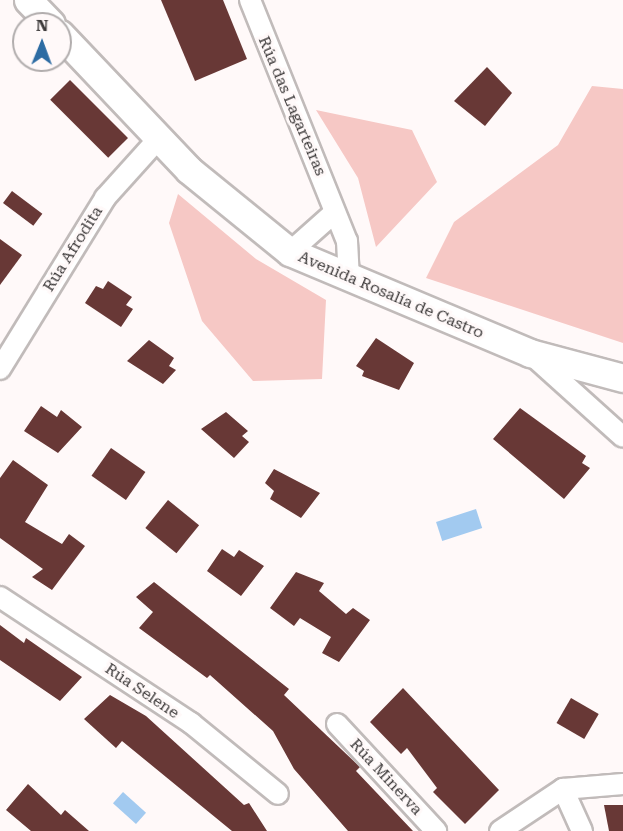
<!DOCTYPE html>
<meta charset="utf-8">
<style>
body{margin:0}
#map{position:relative;width:623px;height:831px;overflow:hidden;background:#fff9f9;font-family:"Roboto Serif",serif}
div>[style]{position:absolute}
.green>*{inset:0;background:#f6c8c5}
.water>*{inset:0;background:#a2caf0;transform-origin:0 0}
.building>*{inset:0;background:#683836;transform-origin:0 0}
.roads{filter:drop-shadow(2px 0 #c1bbba) drop-shadow(-2px 0 #c1bbba) drop-shadow(0 2px #c1bbba) drop-shadow(0 -2px #c1bbba)}
.street>*{height:20px;margin:-10px;padding:0 10px;transform-origin:10px;border-radius:10px;background:#fff}
.secondary>*{height:27px;margin:-13.5px;padding:0 13.5px;transform-origin:13.5px;border-radius:13.5px;background:#fff}
span{translate:-50% -50%;white-space:nowrap;text-align:center;line-height:1.15;-webkit-text-stroke:6px #fff9f9;paint-order:stroke}
.street-label{font-size:16px;color:#3d3a3a}
.north{position:absolute;left:12px;top:12px;width:60px;height:60px;box-sizing:border-box;background:#fff9f9;border:2px solid #b1adad;border-radius:50%;rotate:1deg;font-size:16px;font-weight:700;line-height:24px;text-align:center;color:#3d3a3a}
.north::after{content:'';display:block;margin:auto;width:21px;height:27px;background:#2d6ca3;clip-path:polygon(50% 0,100% 100%,50% 72%,0 100%)}
</style>
<div id="map">
<div class="green">
<div style="clip-path:polygon(592px 86px,623px 89px,623px 343px,426px 278px,454px 222px,558px 145px)"></div>
<div style="clip-path:polygon(316px 110px,412px 130px,437px 182px,376px 247px,358px 178px)"></div>
<div style="clip-path:polygon(178px 194px,256px 259px,326px 300px,322px 379px,253px 381px,202px 321px,169px 223px)"></div>
</div>
<div class="water">
<div style="left:476px;top:509px;width:20px;height:42px;rotate:72deg"></div>
<div style="left:123px;top:792px;width:31px;height:15px;rotate:42deg"></div>
</div>
<div class="building">
<div style="clip-path:polygon(161px 0,223px 0,247px 59px,195px 81px)"></div>
<div style="clip-path:polygon(487px 67px,512px 93px,485px 126px,454px 101px)"></div>
<div style="left:70px;top:80px;width:82px;height:28px;rotate:45deg"></div>
<div style="left:12px;top:191px;width:38px;height:15px;rotate:37deg"></div>
<div style="clip-path:polygon(0 239px,22px 255px,0 285px)"></div>
<div style="clip-path:polygon(108px 281px,132px 297px,126px 305px,133px 309px,121px 327px,85px 303px,96px 286px,103px 289px)"></div>
<div style="clip-path:polygon(376px 338px,414px 363px,399px 390px,362px 376px,364px 371px,356px 366px)"></div>
<div style="clip-path:polygon(149px 340px,174px 358px,169px 366px,176px 370px,163px 384px,127px 361px)"></div>
<div style="clip-path:polygon(41px 406px,57px 417px,61px 410px,82px 427px,58px 453px,24px 431px)"></div>
<div style="clip-path:polygon(520px 408px,586px 456px,582px 463px,590px 468px,564px 499px,493px 439px)"></div>
<div style="clip-path:polygon(226px 412px,248px 431px,242px 436px,249px 442px,234px 458px,201px 429px)"></div>
<div style="left:111px;top:448px;width:42px;height:34px;rotate:35deg"></div>
<div style="clip-path:polygon(13px 460px,48px 485px,25px 522px,62px 544px,69px 534px,85px 546px,52px 590px,32px 577px,43px 569px,0 538px,0 478px)"></div>
<div style="clip-path:polygon(274px 469px,320px 493px,301px 518px,270px 499px,274px 491px,265px 483px)"></div>
<div style="left:168px;top:500px;width:40px;height:36px;rotate:39deg"></div>
<div style="clip-path:polygon(222px 549px,234px 557px,239px 550px,264px 566px,241px 596px,207px 571px)"></div>
<div style="clip-path:polygon(296px 572px,324px 583px,319px 591px,346px 614px,353px 608px,370px 620px,339px 662px,322px 653px,331px 637px,300px 618px,294px 626px,270px 608px)"></div>
<div style="clip-path:polygon(154px 582px,289px 689px,284px 695px,360px 767px,356px 771px,413px 831px,348px 831px,294px 769px,273px 731px,210px 675px,207px 678px,139px 628px,153px 612px,136px 597px)"></div>
<div style="clip-path:polygon(0 625px,24px 643px,26px 638px,82px 677px,60px 701px,0 660px)"></div>
<div style="clip-path:polygon(403px 688px,499px 790px,465px 824px,433px 792px,437px 788px,407px 748px,401px 754px,370px 722px)"></div>
<div style="clip-path:polygon(110px 695px,146px 716px,244px 805px,249px 803px,267px 831px,232px 831px,122px 741px,116px 748px,84px 719px)"></div>
<div style="left:571px;top:698px;width:32px;height:29px;rotate:30deg"></div>
<div style="clip-path:polygon(28px 784px,61px 815px,65px 810px,89px 831px,31px 831px,6px 810px)"></div>
<div style="clip-path:polygon(604px 805px,623px 805px,623px 831px,609px 831px)"></div>
</div>
<div class="roads">
<div class="street">
<div style="left:250px;top:0;width:260px;rotate:68.1deg"></div>
<div style="left:347px;top:241px;width:38px;rotate:87deg"></div>
<div style="left:290px;top:252px;width:59px;rotate:-41.6deg"></div>
<div style="left:532px;top:355px;width:122px;rotate:42deg"></div>
<div style="left:0;top:369px;width:201px;rotate:-58.4deg"></div>
<div style="left:105px;top:198px;width:81px;rotate:-48deg"></div>
<div style="left:0;top:597px;width:229px;rotate:33.4deg"></div>
<div style="left:191px;top:723px;width:112px;rotate:39.2deg"></div>
<div style="left:337px;top:724px;width:146px;rotate:47.2deg"></div>
<div style="left:563px;top:789px;width:46px;rotate:65.7deg"></div>
<div style="left:500px;top:831px;width:76px;rotate:-33.7deg"></div>
<div style="left:563px;top:789px;width:60px;rotate:-4.8deg"></div>
</div>
<div class="secondary">
<div style="left:28px;top:0;width:33px;rotate:46deg"></div>
<div style="left:60px;top:34px;width:187px;rotate:46.5deg"></div>
<div style="left:189px;top:170px;width:130px;rotate:39.1deg"></div>
<div style="left:290px;top:252px;width:260px;rotate:22.8deg"></div>
<div style="left:530px;top:353px;width:96px;rotate:15deg"></div>
</div>
</div>
<div class="street-label">
<span style="left:292px;top:106px;rotate:67deg">Rúa das Lagarteiras</span>
<span style="left:73px;top:249px;rotate:-58deg">Rúa Afrodita</span>
<span style="left:391px;top:295px;rotate:23deg">Avenida Rosalía de Castro</span>
<span style="left:142px;top:691px;rotate:34deg">Rúa Selene</span>
<span style="left:386px;top:777px;rotate:47deg">Rúa Minerva</span>
</div>
<div class="north">N</div>
</div>
